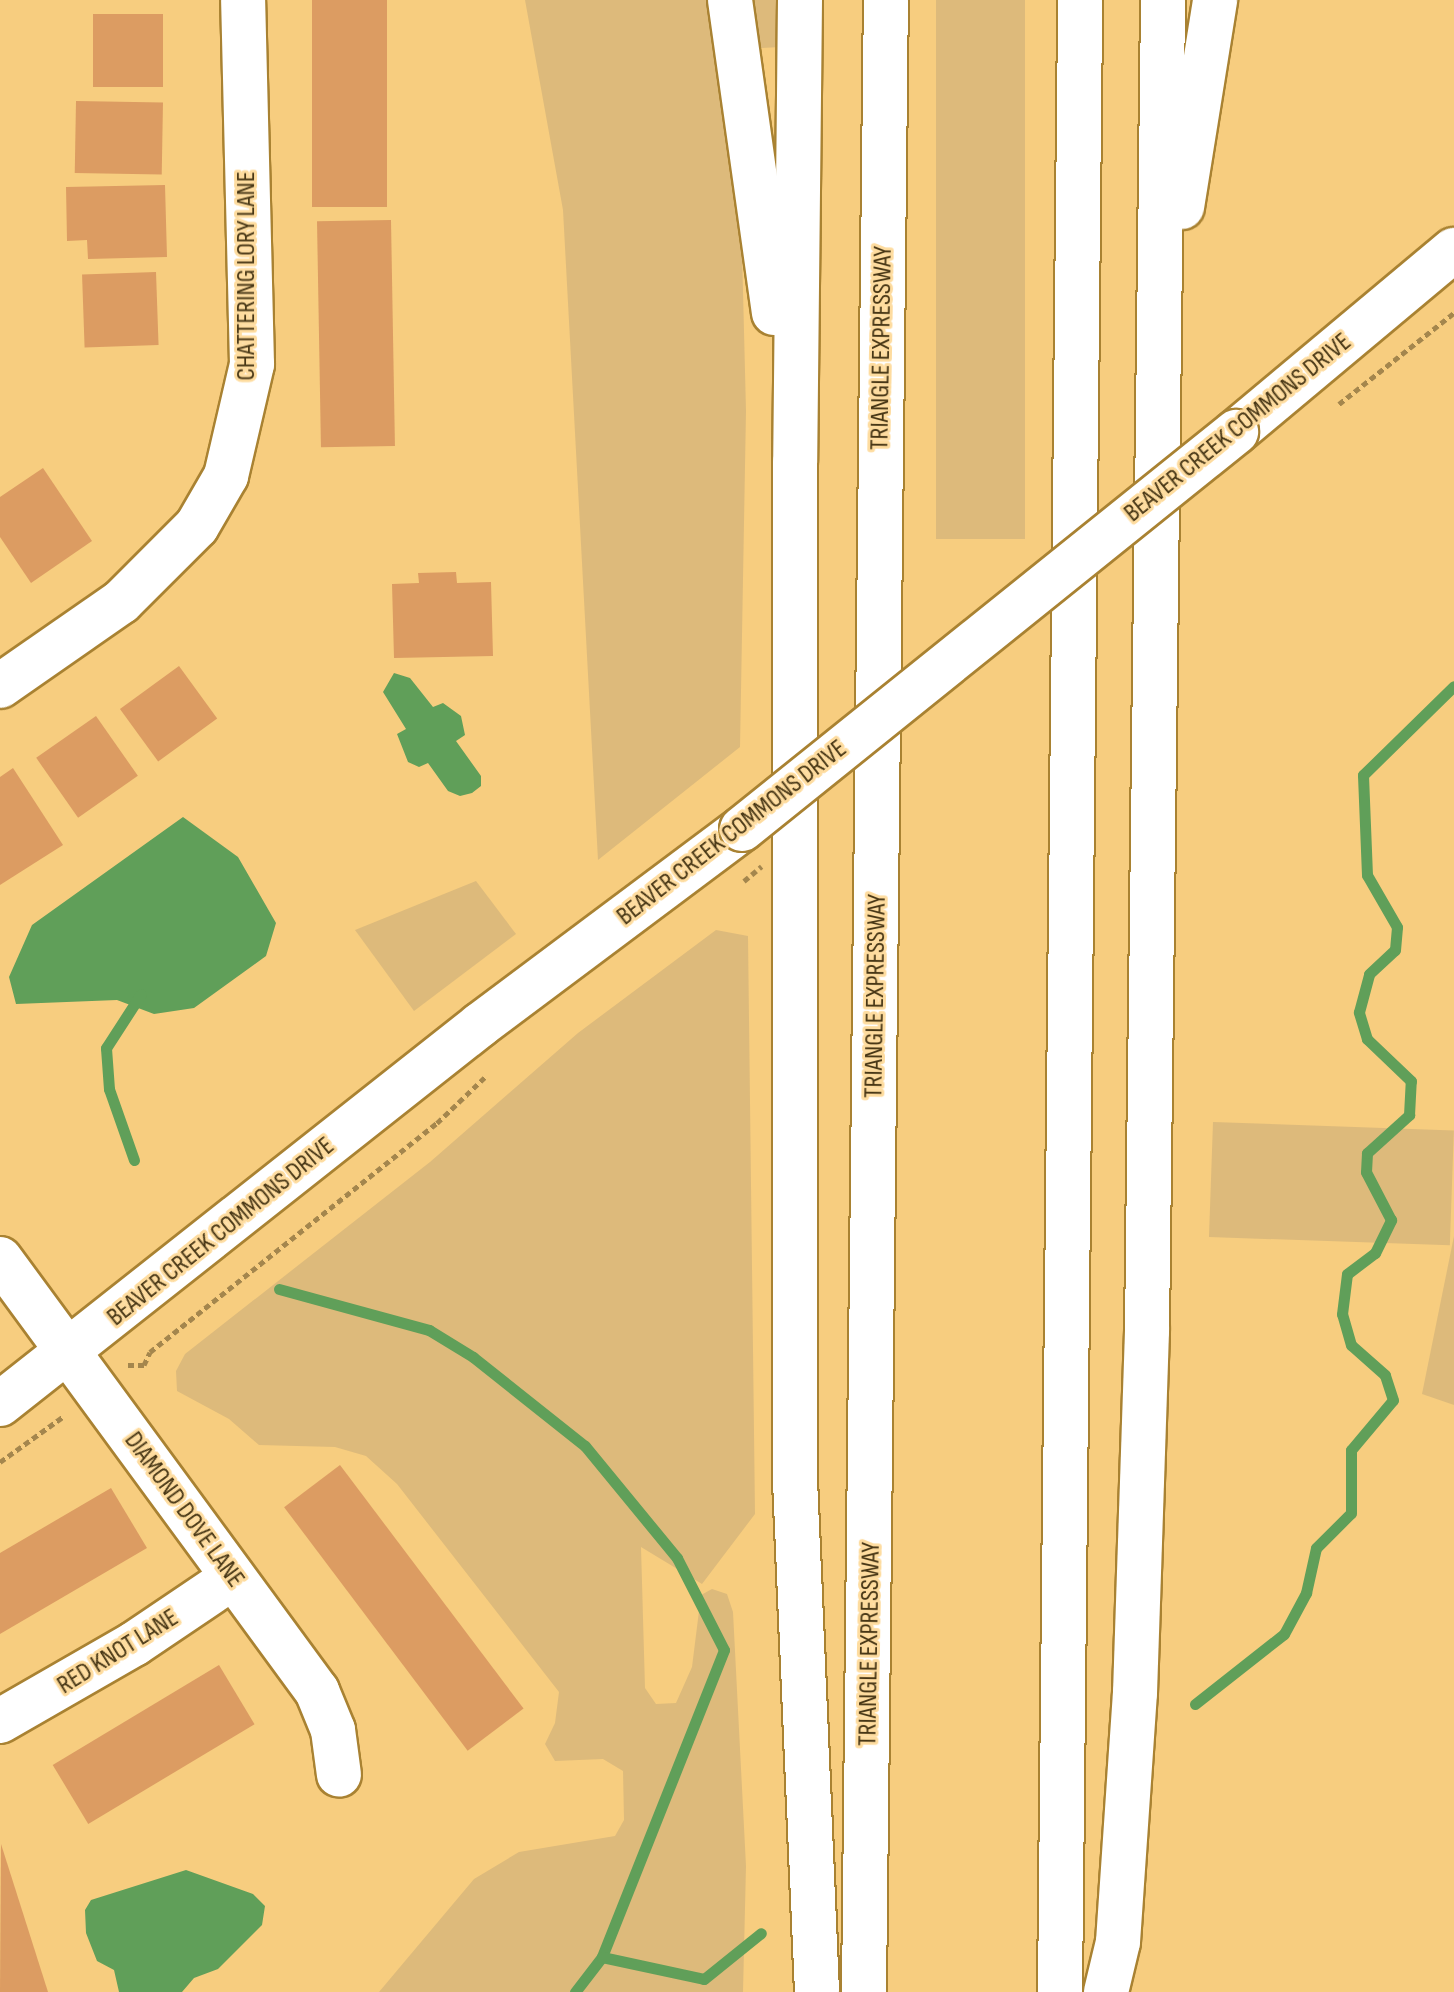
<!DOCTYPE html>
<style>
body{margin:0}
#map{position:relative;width:1454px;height:1992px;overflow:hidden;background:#f7cd7f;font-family:"Sofia Sans Condensed",sans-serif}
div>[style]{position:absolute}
.green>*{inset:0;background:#ddba7b;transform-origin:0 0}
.water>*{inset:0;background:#609f59}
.stream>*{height:11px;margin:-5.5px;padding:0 5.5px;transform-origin:5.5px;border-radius:5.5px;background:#609f59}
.building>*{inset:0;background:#dc9c62;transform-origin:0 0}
.path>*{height:5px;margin-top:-2.5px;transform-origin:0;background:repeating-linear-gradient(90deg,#a4864d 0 6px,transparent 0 10px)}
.roads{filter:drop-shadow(2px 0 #a98232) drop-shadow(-2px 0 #a98232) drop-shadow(0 2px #a98232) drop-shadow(0 -2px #a98232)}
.minor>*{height:44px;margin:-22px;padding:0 22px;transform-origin:22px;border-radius:22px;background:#fff}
.tertiary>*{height:44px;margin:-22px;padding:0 22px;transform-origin:22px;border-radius:22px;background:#fff}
.motorway>*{height:44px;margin:-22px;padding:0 22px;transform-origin:22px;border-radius:22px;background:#fff}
.path-bridge>*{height:5px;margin-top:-2.5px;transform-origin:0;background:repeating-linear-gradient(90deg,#a4864d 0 6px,transparent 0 10px)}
.bridges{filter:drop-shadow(2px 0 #a98232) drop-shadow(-2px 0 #a98232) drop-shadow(0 2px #a98232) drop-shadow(0 -2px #a98232)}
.tertiary-bridge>*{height:44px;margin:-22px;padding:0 22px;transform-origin:22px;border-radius:22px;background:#fff}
span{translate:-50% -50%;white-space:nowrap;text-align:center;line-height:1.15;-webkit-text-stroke:6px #fedc9f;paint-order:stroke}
.street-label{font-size:26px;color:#463514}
</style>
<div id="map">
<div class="green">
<div style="clip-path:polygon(525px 0,708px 0,741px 211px,746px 411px,740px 747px,598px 860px,563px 210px)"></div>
<div style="clip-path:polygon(752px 0,780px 0,780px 47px,761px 48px)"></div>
<div style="left:936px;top:0;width:89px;height:539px"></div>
<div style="clip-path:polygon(476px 881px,516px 934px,414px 1011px,355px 930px)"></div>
<div style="clip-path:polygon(716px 930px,748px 936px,755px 1514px,702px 1584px,641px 1547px,645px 1688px,656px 1704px,676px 1703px,692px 1667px,701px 1595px,712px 1589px,727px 1594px,733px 1612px,746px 1866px,743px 1992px,379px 1992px,474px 1879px,519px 1852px,615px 1836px,624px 1820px,623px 1771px,603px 1759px,555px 1761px,545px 1744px,555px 1723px,559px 1692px,397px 1484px,366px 1456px,335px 1447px,259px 1445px,229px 1419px,177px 1391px,176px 1371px,185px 1354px,430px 1162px,578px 1033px)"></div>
<div style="left:1213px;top:1122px;width:241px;height:115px;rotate:2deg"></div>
<div style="clip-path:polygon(1454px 1236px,1454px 1405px,1422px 1394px)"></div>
</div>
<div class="water">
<div style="clip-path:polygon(394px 673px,410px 678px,433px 707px,443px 703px,461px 716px,465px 735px,456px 741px,481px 776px,481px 786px,472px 793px,460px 796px,448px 791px,428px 763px,419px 767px,408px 762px,397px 734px,406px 729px,383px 692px)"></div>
<div style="clip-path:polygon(183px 817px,238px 857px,276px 923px,266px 956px,194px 1008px,154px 1014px,117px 1000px,16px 1004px,9px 977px,32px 925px)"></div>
<div style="clip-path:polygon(186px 1870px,253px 1894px,265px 1906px,262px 1925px,218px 1969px,194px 1978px,182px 1992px,119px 1992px,114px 1970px,97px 1961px,86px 1933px,85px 1910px,91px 1900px)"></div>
</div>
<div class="stream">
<div style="left:134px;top:1160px;width:75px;rotate:-109.4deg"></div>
<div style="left:109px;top:1089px;width:41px;rotate:-94.2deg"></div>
<div style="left:106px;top:1048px;width:64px;rotate:-57.1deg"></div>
<div style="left:279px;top:1289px;width:156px;rotate:15.3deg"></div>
<div style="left:429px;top:1330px;width:52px;rotate:31.5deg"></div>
<div style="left:473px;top:1357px;width:143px;rotate:38.5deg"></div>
<div style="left:585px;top:1446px;width:145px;rotate:50.6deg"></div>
<div style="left:677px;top:1558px;width:103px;rotate:62.9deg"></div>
<div style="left:724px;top:1650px;width:330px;rotate:111.7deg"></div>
<div style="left:1195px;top:1704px;width:113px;rotate:-38.2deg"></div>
<div style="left:1284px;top:1634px;width:47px;rotate:-61.8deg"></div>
<div style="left:1306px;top:1593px;width:46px;rotate:-77.5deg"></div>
<div style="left:1316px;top:1548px;width:49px;rotate:-45deg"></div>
<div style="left:1351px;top:1513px;width:63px;rotate:-90deg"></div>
<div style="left:1351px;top:1450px;width:65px;rotate:-50deg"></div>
<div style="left:1393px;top:1400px;width:26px;rotate:-108deg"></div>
<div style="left:1385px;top:1375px;width:45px;rotate:-138.6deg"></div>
<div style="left:1351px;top:1345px;width:32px;rotate:-106deg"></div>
<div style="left:1342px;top:1314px;width:40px;rotate:-82.9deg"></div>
<div style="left:1347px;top:1274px;width:35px;rotate:-37deg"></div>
<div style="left:1375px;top:1253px;width:37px;rotate:-64deg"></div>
<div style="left:1391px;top:1220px;width:54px;rotate:-117.5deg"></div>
<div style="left:1366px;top:1172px;width:19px;rotate:-87deg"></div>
<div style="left:1367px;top:1153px;width:57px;rotate:-42.1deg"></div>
<div style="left:1409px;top:1115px;width:34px;rotate:-87deg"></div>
<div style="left:1411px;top:1081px;width:61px;rotate:-136.3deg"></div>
<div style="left:1367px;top:1039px;width:28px;rotate:-107deg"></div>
<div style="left:1359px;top:1012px;width:39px;rotate:-75deg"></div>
<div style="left:1369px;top:974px;width:35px;rotate:-43deg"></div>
<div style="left:1395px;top:950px;width:23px;rotate:-85deg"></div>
<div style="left:1397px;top:927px;width:60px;rotate:-120deg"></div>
<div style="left:1367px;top:875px;width:100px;rotate:-92.3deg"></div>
<div style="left:1363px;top:775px;width:127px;rotate:-44.4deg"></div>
<div style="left:575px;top:1992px;width:44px;rotate:-52.4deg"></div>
<div style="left:602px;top:1957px;width:104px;rotate:12.2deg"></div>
<div style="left:704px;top:1979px;width:73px;rotate:-38.9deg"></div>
</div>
<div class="building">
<div style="left:312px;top:0;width:75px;height:207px"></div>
<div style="left:93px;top:14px;width:70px;height:73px"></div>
<div style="left:76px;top:101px;width:87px;height:72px;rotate:1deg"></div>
<div style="clip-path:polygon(165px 185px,167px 257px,88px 259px,87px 240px,67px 241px,66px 187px)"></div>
<div style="left:391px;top:220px;width:226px;height:74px;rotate:89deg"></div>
<div style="left:156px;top:272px;width:73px;height:74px;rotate:88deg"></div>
<div style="clip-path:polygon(43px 468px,92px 541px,31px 583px,0 537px,0 497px)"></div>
<div style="clip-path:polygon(456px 572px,457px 583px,491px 582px,493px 656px,394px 658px,392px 584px,419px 583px,418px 573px)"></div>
<div style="left:179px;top:666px;width:65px;height:73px;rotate:54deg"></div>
<div style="left:96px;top:716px;width:73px;height:73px;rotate:55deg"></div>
<div style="clip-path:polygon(13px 768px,63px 845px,0 885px,0 777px)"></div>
<div style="left:340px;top:1465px;width:305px;height:70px;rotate:53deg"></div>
<div style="clip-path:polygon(111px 1488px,147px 1548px,0 1634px,0 1553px)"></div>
<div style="left:219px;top:1665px;width:69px;height:194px;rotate:59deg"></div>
<div style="clip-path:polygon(1px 1844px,48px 1992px,0 1992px)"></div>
</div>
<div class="path">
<div style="left:1339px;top:404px;width:147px;rotate:-38.4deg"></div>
<div style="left:128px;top:1365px;width:16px"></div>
<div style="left:144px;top:1365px;width:14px;rotate:-65deg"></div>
<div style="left:150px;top:1352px;width:367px;rotate:-38.6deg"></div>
<div style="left:437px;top:1123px;width:68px;rotate:-43.8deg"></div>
<div style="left:0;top:1462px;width:79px;rotate:-35.7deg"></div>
</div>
<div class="roads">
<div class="minor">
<div style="left:0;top:686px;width:147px;rotate:-34.8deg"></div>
<div style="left:121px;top:602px;width:107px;rotate:-45deg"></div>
<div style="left:197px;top:526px;width:58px;rotate:-59.9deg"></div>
<div style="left:226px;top:476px;width:115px;rotate:-76.9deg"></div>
<div style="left:252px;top:364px;width:364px;rotate:-91.4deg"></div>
<div style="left:0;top:1259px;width:536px;rotate:53.73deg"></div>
<div style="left:317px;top:1691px;width:42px;rotate:67.7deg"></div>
<div style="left:333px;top:1730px;width:45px;rotate:82.4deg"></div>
<div style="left:0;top:1721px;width:155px;rotate:-29.9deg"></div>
<div style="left:134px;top:1644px;width:118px;rotate:-34deg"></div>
</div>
<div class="tertiary">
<div style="left:1236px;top:432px;width:284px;rotate:-39.9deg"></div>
<div style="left:0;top:1404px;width:612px;rotate:-38.29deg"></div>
<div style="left:480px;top:1025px;width:327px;rotate:-36.8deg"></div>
</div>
<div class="motorway">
<div style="left:730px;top:0;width:316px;rotate:82deg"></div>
<div style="left:800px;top:0;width:462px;rotate:90.6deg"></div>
<div style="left:795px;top:462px;width:1018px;rotate:90deg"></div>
<div style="left:795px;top:1480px;width:512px;rotate:87.54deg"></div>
<div style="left:1182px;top:207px;width:210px;rotate:-80.9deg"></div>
<div style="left:864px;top:1992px;width:1992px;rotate:-89.37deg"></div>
<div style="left:1060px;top:1992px;width:1992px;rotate:-89.42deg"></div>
<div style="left:1106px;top:1992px;width:51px;rotate:-76.5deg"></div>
<div style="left:1118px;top:1942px;width:250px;rotate:-86.1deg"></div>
<div style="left:1135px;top:1693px;width:362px;rotate:-88.1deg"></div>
<div style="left:1147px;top:1331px;width:1331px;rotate:-89.31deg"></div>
</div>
</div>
<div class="path-bridge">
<div style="left:744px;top:881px;width:23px;rotate:-40deg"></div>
</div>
<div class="bridges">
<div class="tertiary-bridge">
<div style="left:742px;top:829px;width:634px;rotate:-38.79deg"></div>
</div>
</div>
<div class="street-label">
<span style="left:247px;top:276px;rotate:-90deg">CHATTERING LORY LANE</span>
<span style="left:882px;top:348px;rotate:-89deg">TRIANGLE EXPRESSWAY</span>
<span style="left:1238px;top:428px;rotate:-39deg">BEAVER CREEK COMMONS DRIVE</span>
<span style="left:732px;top:833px;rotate:-38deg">BEAVER CREEK COMMONS DRIVE</span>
<span style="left:876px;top:996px;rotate:-89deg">TRIANGLE EXPRESSWAY</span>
<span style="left:221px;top:1232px;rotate:-39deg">BEAVER CREEK COMMONS DRIVE</span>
<span style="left:184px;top:1510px;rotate:54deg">DIAMOND DOVE LANE</span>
<span style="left:870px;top:1644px;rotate:-89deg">TRIANGLE EXPRESSWAY</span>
<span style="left:118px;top:1652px;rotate:-32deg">RED KNOT LANE</span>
</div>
</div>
